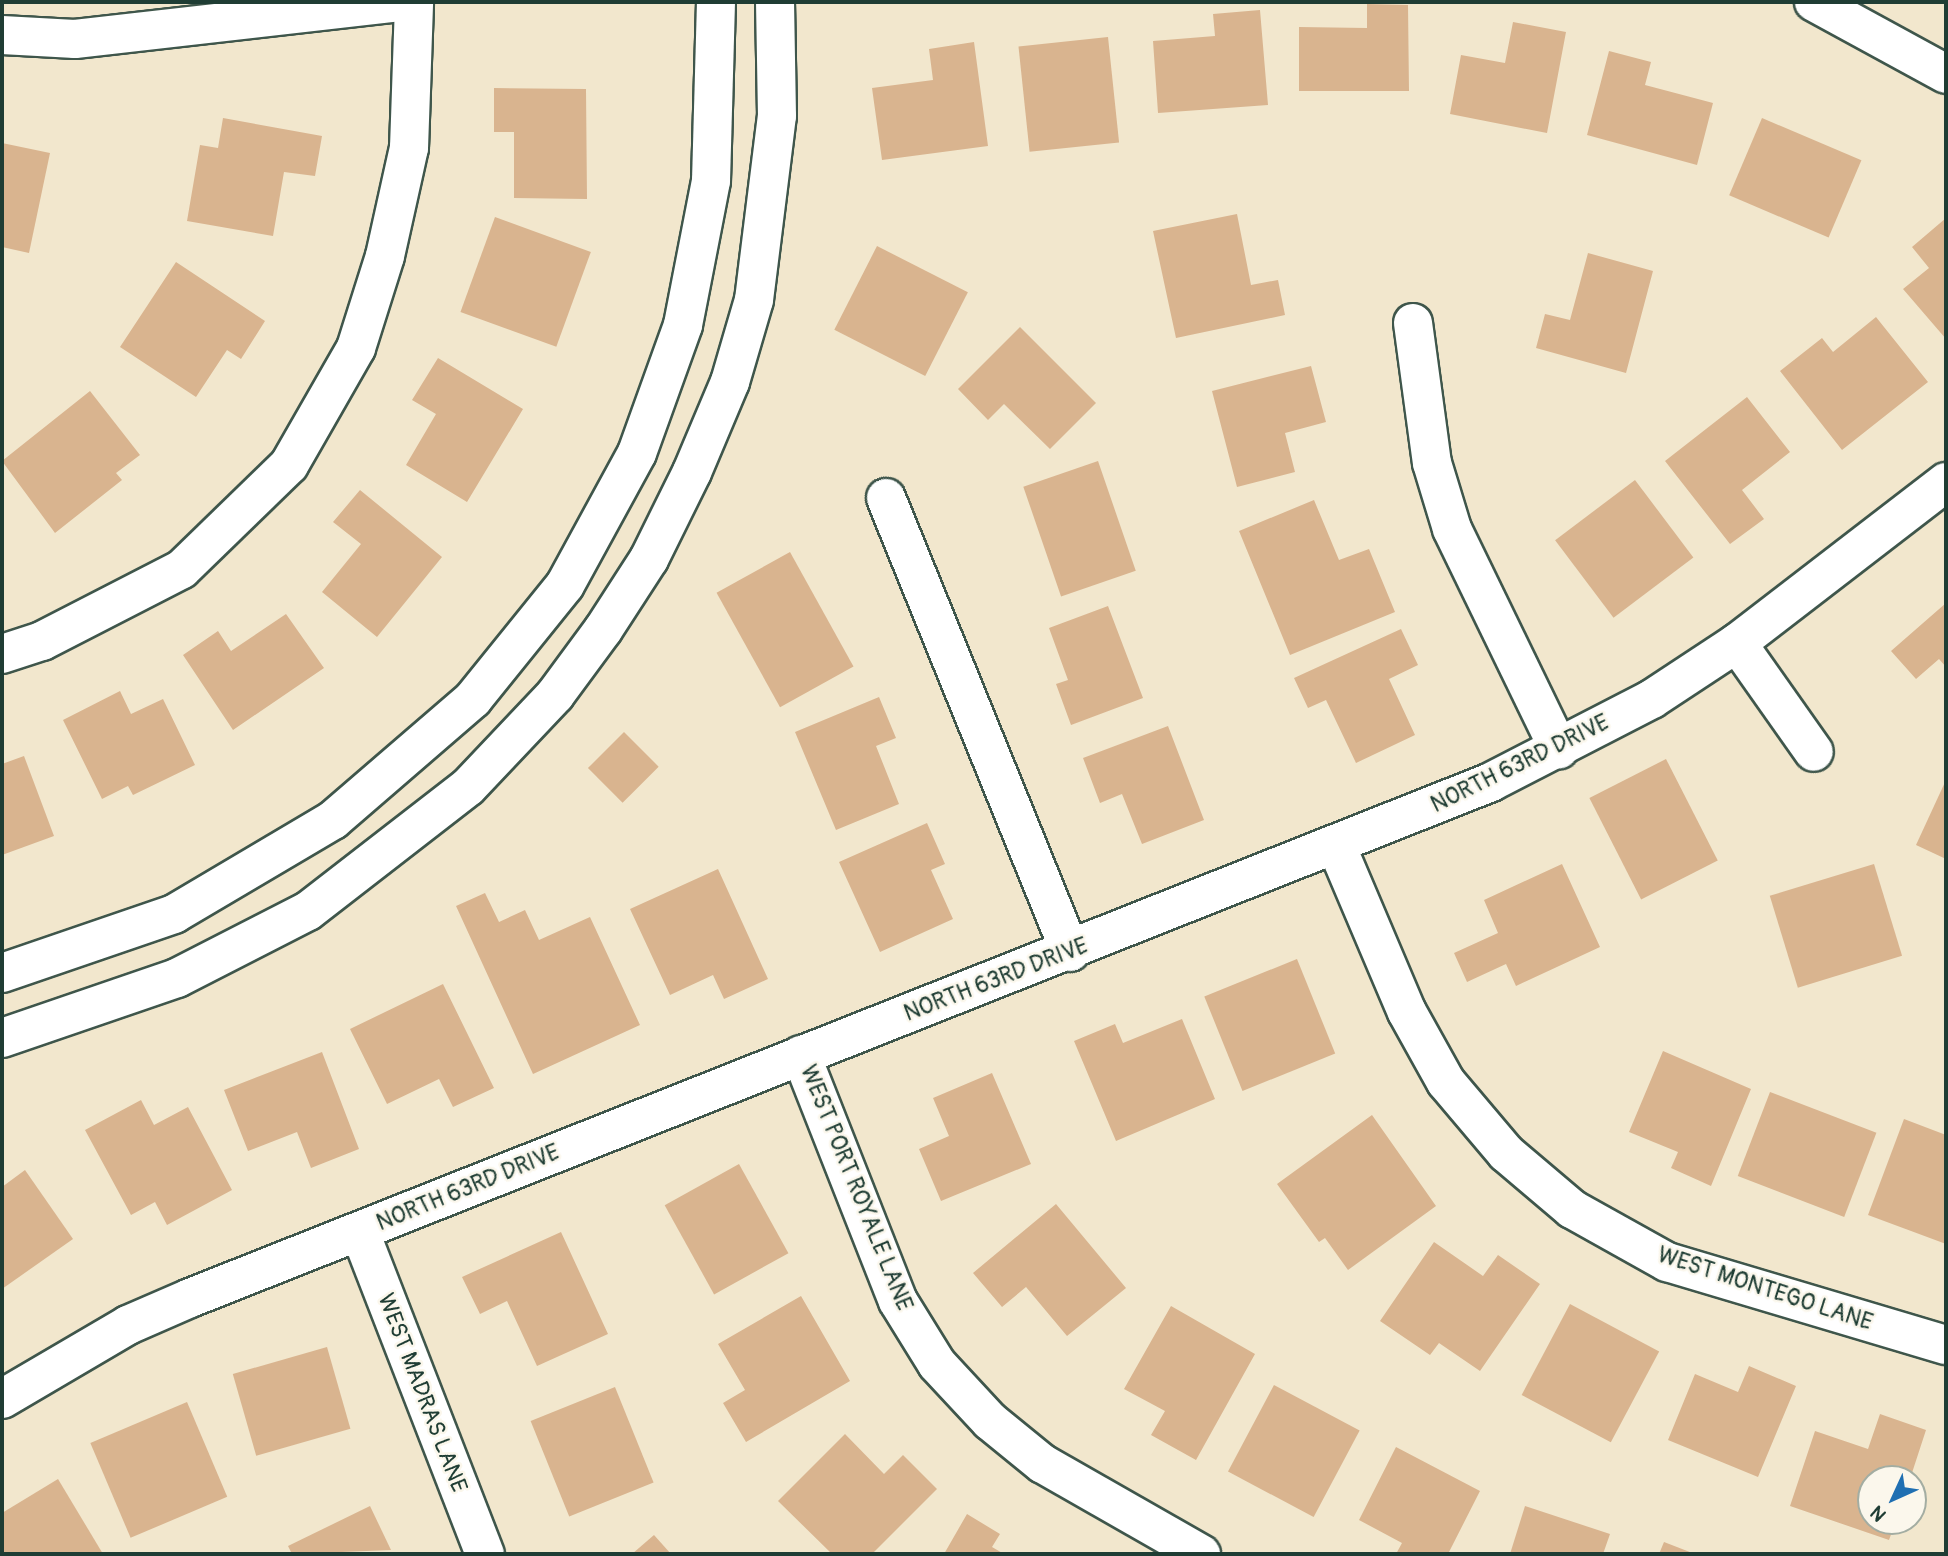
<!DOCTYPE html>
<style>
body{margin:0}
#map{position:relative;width:1948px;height:1556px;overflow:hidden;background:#f2e7cd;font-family:Pangolin,sans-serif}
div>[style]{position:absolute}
.building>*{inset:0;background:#d9b48f;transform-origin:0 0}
.roads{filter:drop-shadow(2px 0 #3f564b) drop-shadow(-2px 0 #3f564b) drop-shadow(0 2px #3f564b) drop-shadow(0 -2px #3f564b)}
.minor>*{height:38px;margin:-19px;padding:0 19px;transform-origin:19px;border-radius:19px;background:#fff}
.tertiary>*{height:38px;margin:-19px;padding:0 19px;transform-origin:19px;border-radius:19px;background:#fff}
span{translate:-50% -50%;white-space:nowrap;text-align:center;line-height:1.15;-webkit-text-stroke:5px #fbf7ec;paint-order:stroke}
.street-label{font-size:23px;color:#1f3d34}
.frame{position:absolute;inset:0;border:4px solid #1f3d34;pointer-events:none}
.north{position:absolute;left:1857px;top:1465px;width:70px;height:70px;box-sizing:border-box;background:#fbf7ec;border:2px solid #a3ada2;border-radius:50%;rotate:225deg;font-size:19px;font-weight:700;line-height:28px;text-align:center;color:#1f3d34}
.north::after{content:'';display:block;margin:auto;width:24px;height:32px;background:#1f6fb2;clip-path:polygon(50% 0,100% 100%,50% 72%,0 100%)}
</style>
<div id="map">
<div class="building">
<div style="clip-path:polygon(1367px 4px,1408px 5px,1409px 91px,1299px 91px,1299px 27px,1367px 28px)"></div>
<div style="clip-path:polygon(1260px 10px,1268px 105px,1158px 113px,1153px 41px,1215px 36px,1213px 14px)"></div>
<div style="clip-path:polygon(1513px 22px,1566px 32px,1547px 133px,1450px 114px,1461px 55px,1505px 63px)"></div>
<div style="left:1108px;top:37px;width:106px;height:90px;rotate:84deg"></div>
<div style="clip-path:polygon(974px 42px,988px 146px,882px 160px,872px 88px,933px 80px,929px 49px)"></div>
<div style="clip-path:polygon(1609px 51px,1651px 62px,1645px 85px,1713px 103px,1697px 165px,1587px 135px)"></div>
<div style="clip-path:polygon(494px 88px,586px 89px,587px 199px,514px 198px,514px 132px,494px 132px)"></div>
<div style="clip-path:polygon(223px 118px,322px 136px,315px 176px,284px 172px,273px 236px,187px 221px,200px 145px,218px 148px)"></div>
<div style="left:1762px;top:118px;width:108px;height:84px;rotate:23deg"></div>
<div style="clip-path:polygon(2px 143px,50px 153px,29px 253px,2px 247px)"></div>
<div style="clip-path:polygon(1237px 214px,1251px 285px,1278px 280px,1285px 315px,1176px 338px,1153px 231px)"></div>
<div style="left:495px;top:217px;width:102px;height:101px;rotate:20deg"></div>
<div style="clip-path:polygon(1946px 218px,1946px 339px,1903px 289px,1929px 268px,1912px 247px)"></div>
<div style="left:877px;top:246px;width:102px;height:94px;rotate:27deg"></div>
<div style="clip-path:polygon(1588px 253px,1653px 271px,1626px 373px,1536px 348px,1545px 314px,1570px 320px)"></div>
<div style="clip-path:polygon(176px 262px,265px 321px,241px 359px,227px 350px,196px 397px,120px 347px)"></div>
<div style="clip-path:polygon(1876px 317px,1928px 382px,1842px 450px,1780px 371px,1822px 338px,1833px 352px)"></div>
<div style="clip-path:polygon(1020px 327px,1096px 403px,1050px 449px,1004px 404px,988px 420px,958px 389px)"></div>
<div style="clip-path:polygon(438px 358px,523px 409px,467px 502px,406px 465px,436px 414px,412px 400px)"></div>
<div style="clip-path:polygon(1311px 366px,1326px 422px,1285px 433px,1295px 472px,1237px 487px,1212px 391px)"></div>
<div style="clip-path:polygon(90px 391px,140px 455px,116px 473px,122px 480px,55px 533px,2px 461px)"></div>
<div style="clip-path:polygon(1747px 397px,1790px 452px,1742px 490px,1764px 519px,1730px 544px,1665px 461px)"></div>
<div style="left:1098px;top:461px;width:116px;height:79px;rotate:71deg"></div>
<div style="left:1635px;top:480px;width:97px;height:100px;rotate:53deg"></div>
<div style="clip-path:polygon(360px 490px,442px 557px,377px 637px,322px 592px,361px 544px,333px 522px)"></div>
<div style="clip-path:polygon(1314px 500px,1339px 560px,1369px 549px,1395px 612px,1290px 655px,1239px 531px)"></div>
<div style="left:790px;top:552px;width:131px;height:84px;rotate:61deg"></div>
<div style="clip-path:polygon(1946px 603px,1946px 667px,1939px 659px,1916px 679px,1891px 651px)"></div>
<div style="clip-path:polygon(1108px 606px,1143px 698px,1071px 725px,1056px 684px,1068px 680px,1049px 628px)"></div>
<div style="clip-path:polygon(286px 614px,324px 668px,233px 730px,183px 655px,218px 631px,231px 651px)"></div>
<div style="clip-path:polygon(1401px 629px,1418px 665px,1389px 679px,1415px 735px,1356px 763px,1326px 700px,1308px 708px,1294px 678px)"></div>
<div style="clip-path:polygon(120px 691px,131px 714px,163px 699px,195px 765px,133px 795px,128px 786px,102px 799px,63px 720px)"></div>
<div style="clip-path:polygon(879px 697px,896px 738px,876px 746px,899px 804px,836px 830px,795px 732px)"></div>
<div style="clip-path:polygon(1168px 726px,1204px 820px,1142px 844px,1122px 794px,1100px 803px,1083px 758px)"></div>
<div style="left:624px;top:732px;width:49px;height:51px;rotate:45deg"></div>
<div style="clip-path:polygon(24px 756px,54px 836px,2px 855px,2px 764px)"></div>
<div style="left:1666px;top:759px;width:114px;height:86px;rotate:63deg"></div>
<div style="clip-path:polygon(1946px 780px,1946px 859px,1916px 845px)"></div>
<div style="clip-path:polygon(927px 823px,945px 864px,931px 870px,953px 919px,880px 952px,839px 862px)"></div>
<div style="clip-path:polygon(1562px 864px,1600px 947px,1516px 986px,1506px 964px,1467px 982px,1454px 953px,1498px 933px,1484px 900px)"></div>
<div style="left:1874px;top:864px;width:96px;height:109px;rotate:73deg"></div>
<div style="clip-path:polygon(718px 869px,768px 979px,724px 999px,713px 975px,670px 995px,630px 909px)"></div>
<div style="clip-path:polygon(485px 893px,499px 922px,525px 910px,539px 940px,590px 917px,640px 1025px,533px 1074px,456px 906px)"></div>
<div style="left:1297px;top:959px;width:102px;height:100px;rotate:68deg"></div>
<div style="clip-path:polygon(443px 984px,494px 1088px,453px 1107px,439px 1079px,387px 1104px,350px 1029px)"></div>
<div style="clip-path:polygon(1182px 1019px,1215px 1099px,1116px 1141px,1074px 1041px,1115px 1024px,1123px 1043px)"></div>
<div style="clip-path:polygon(1663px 1051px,1751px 1089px,1711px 1186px,1671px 1168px,1678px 1152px,1629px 1132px)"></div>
<div style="clip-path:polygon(322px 1052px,359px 1149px,311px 1168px,297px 1132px,248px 1151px,224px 1090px)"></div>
<div style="clip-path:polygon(992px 1073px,1031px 1164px,941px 1201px,919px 1149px,949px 1136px,933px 1098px)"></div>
<div style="left:1770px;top:1092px;width:114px;height:90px;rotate:21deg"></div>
<div style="clip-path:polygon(141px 1100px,154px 1125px,188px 1107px,232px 1190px,167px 1225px,155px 1202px,131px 1215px,85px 1130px)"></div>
<div style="clip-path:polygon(1372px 1115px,1436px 1206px,1348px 1270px,1325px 1238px,1319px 1242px,1277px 1184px)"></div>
<div style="clip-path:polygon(1904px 1119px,1946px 1135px,1946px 1244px,1868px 1215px)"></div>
<div style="left:739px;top:1164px;width:102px;height:85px;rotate:61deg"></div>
<div style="clip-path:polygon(25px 1170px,73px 1239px,2px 1289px,2px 1187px)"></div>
<div style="clip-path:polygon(1056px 1204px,1126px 1288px,1067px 1336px,1026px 1287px,1002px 1307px,973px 1273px)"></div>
<div style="clip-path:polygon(561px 1232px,608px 1334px,537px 1366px,507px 1301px,480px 1314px,462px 1277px)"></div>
<div style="clip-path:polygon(1434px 1242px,1483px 1276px,1498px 1255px,1540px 1284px,1480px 1371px,1439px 1343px,1430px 1355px,1380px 1321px)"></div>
<div style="clip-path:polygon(801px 1296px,850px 1381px,746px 1442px,723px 1403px,745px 1390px,718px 1344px)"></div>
<div style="left:1570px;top:1304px;width:101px;height:103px;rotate:28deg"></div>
<div style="clip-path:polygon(1171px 1306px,1255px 1354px,1196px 1460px,1151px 1435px,1165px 1411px,1124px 1389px)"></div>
<div style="left:327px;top:1347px;width:85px;height:98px;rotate:74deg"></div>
<div style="clip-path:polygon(1749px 1366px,1796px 1386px,1758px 1477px,1668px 1440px,1695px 1374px,1738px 1392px)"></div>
<div style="left:1274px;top:1385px;width:97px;height:98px;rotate:28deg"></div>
<div style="left:615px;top:1387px;width:103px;height:91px;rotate:68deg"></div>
<div style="left:187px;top:1402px;width:103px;height:105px;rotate:67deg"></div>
<div style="clip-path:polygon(1880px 1414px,1926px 1430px,1910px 1479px,1871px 1479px,1871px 1521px,1896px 1521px,1889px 1540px,1790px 1506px,1815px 1431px,1868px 1449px)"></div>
<div style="clip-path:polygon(845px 1434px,884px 1474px,903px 1455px,937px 1489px,872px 1554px,832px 1554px,778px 1501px)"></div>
<div style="clip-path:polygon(1396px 1447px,1480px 1491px,1448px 1554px,1396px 1554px,1402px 1543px,1359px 1520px)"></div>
<div style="clip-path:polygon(58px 1479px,103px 1554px,2px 1554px,2px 1513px)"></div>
<div style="clip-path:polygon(370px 1506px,391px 1550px,292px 1554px,288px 1546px)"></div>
<div style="clip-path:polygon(1525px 1506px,1610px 1534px,1603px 1554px,1510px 1554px)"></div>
<div style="clip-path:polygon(967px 1514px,1000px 1534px,992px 1547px,1004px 1554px,944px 1554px)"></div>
<div style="clip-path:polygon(654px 1535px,671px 1554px,632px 1554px)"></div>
<div style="clip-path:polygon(1664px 1542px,1695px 1554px,1659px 1554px)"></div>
</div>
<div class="roads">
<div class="minor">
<div style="left:1814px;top:2px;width:150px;rotate:28.6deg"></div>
<div style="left:2px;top:35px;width:73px;rotate:3.1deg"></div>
<div style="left:75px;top:39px;width:329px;rotate:-6.5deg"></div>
<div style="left:1413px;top:323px;width:141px;rotate:82.3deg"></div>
<div style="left:1432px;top:463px;width:69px;rotate:73.1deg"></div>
<div style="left:1452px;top:529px;width:245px;rotate:64.1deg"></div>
<div style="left:886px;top:498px;width:490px;rotate:67.9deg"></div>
<div style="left:1737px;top:643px;width:133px;rotate:54.8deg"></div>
<div style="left:2px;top:654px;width:42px;rotate:-18deg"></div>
<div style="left:42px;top:641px;width:157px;rotate:-27.2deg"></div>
<div style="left:182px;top:569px;width:149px;rotate:-44.2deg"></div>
<div style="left:289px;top:465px;width:135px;rotate:-60.2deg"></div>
<div style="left:356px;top:348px;width:96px;rotate:-72.5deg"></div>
<div style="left:385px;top:256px;width:111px;rotate:-77.5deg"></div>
<div style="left:409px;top:148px;width:146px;rotate:-88deg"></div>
<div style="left:1336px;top:845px;width:181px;rotate:67deg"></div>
<div style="left:1407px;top:1012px;width:80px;rotate:60.9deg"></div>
<div style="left:1446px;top:1082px;width:93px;rotate:49.8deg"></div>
<div style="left:1506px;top:1153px;width:87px;rotate:40.3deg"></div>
<div style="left:1572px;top:1209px;width:109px;rotate:29.2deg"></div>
<div style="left:1667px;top:1262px;width:291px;rotate:16.6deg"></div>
<div style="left:801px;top:1055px;width:264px;rotate:68.5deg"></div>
<div style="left:898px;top:1301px;width:74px;rotate:58.2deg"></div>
<div style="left:937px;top:1364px;width:78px;rotate:47.1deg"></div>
<div style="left:990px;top:1421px;width:68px;rotate:39.1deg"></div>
<div style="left:1043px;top:1464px;width:182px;rotate:29.7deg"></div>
<div style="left:360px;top:1232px;width:345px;rotate:68.8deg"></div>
<div style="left:2px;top:1399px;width:146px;rotate:-30.4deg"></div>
<div style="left:128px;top:1325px;width:68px;rotate:-23.5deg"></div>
<div style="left:190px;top:1298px;width:1400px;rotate:-21.63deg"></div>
<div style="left:1491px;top:782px;width:181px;rotate:-27.3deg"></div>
<div style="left:1652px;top:699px;width:102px;rotate:-33.4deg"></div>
<div style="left:1737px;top:643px;width:264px;rotate:-37.6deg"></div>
</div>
<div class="tertiary">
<div style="left:2px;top:973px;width:182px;rotate:-18.9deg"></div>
<div style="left:174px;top:914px;width:185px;rotate:-30.6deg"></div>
<div style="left:333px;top:820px;width:185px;rotate:-40.8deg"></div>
<div style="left:473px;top:699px;width:146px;rotate:-51.1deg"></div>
<div style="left:565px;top:585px;width:150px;rotate:-61.4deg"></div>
<div style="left:637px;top:453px;width:136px;rotate:-70.2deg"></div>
<div style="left:683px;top:325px;width:147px;rotate:-79deg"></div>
<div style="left:711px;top:181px;width:179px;rotate:-88.4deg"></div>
<div style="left:2px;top:1038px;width:185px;rotate:-18.9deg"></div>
<div style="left:177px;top:978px;width:147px;rotate:-27.1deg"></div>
<div style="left:308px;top:911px;width:202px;rotate:-37.8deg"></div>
<div style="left:468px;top:787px;width:127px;rotate:-46.6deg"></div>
<div style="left:555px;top:695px;width:81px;rotate:-53.6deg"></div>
<div style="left:603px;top:630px;width:85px;rotate:-57.1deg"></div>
<div style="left:649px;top:559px;width:97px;rotate:-63.7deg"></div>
<div style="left:692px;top:472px;width:98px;rotate:-67.1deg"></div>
<div style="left:730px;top:382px;width:85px;rotate:-73.7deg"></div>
<div style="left:754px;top:300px;width:185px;rotate:-82.9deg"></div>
<div style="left:777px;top:116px;width:114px;rotate:-91deg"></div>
</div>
</div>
<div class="street-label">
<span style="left:1520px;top:764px;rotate:-26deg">NORTH 63RD DRIVE</span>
<span style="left:996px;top:980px;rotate:-21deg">NORTH 63RD DRIVE</span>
<span style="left:468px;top:1188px;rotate:-22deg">NORTH 63RD DRIVE</span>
<span style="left:856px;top:1188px;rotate:68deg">WEST PORT ROYALE LANE</span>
<span style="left:1765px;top:1289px;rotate:18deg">WEST MONTEGO LANE</span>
<span style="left:422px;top:1393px;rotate:69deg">WEST MADRAS LANE</span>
</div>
<div class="frame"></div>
<div class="north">N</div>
</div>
